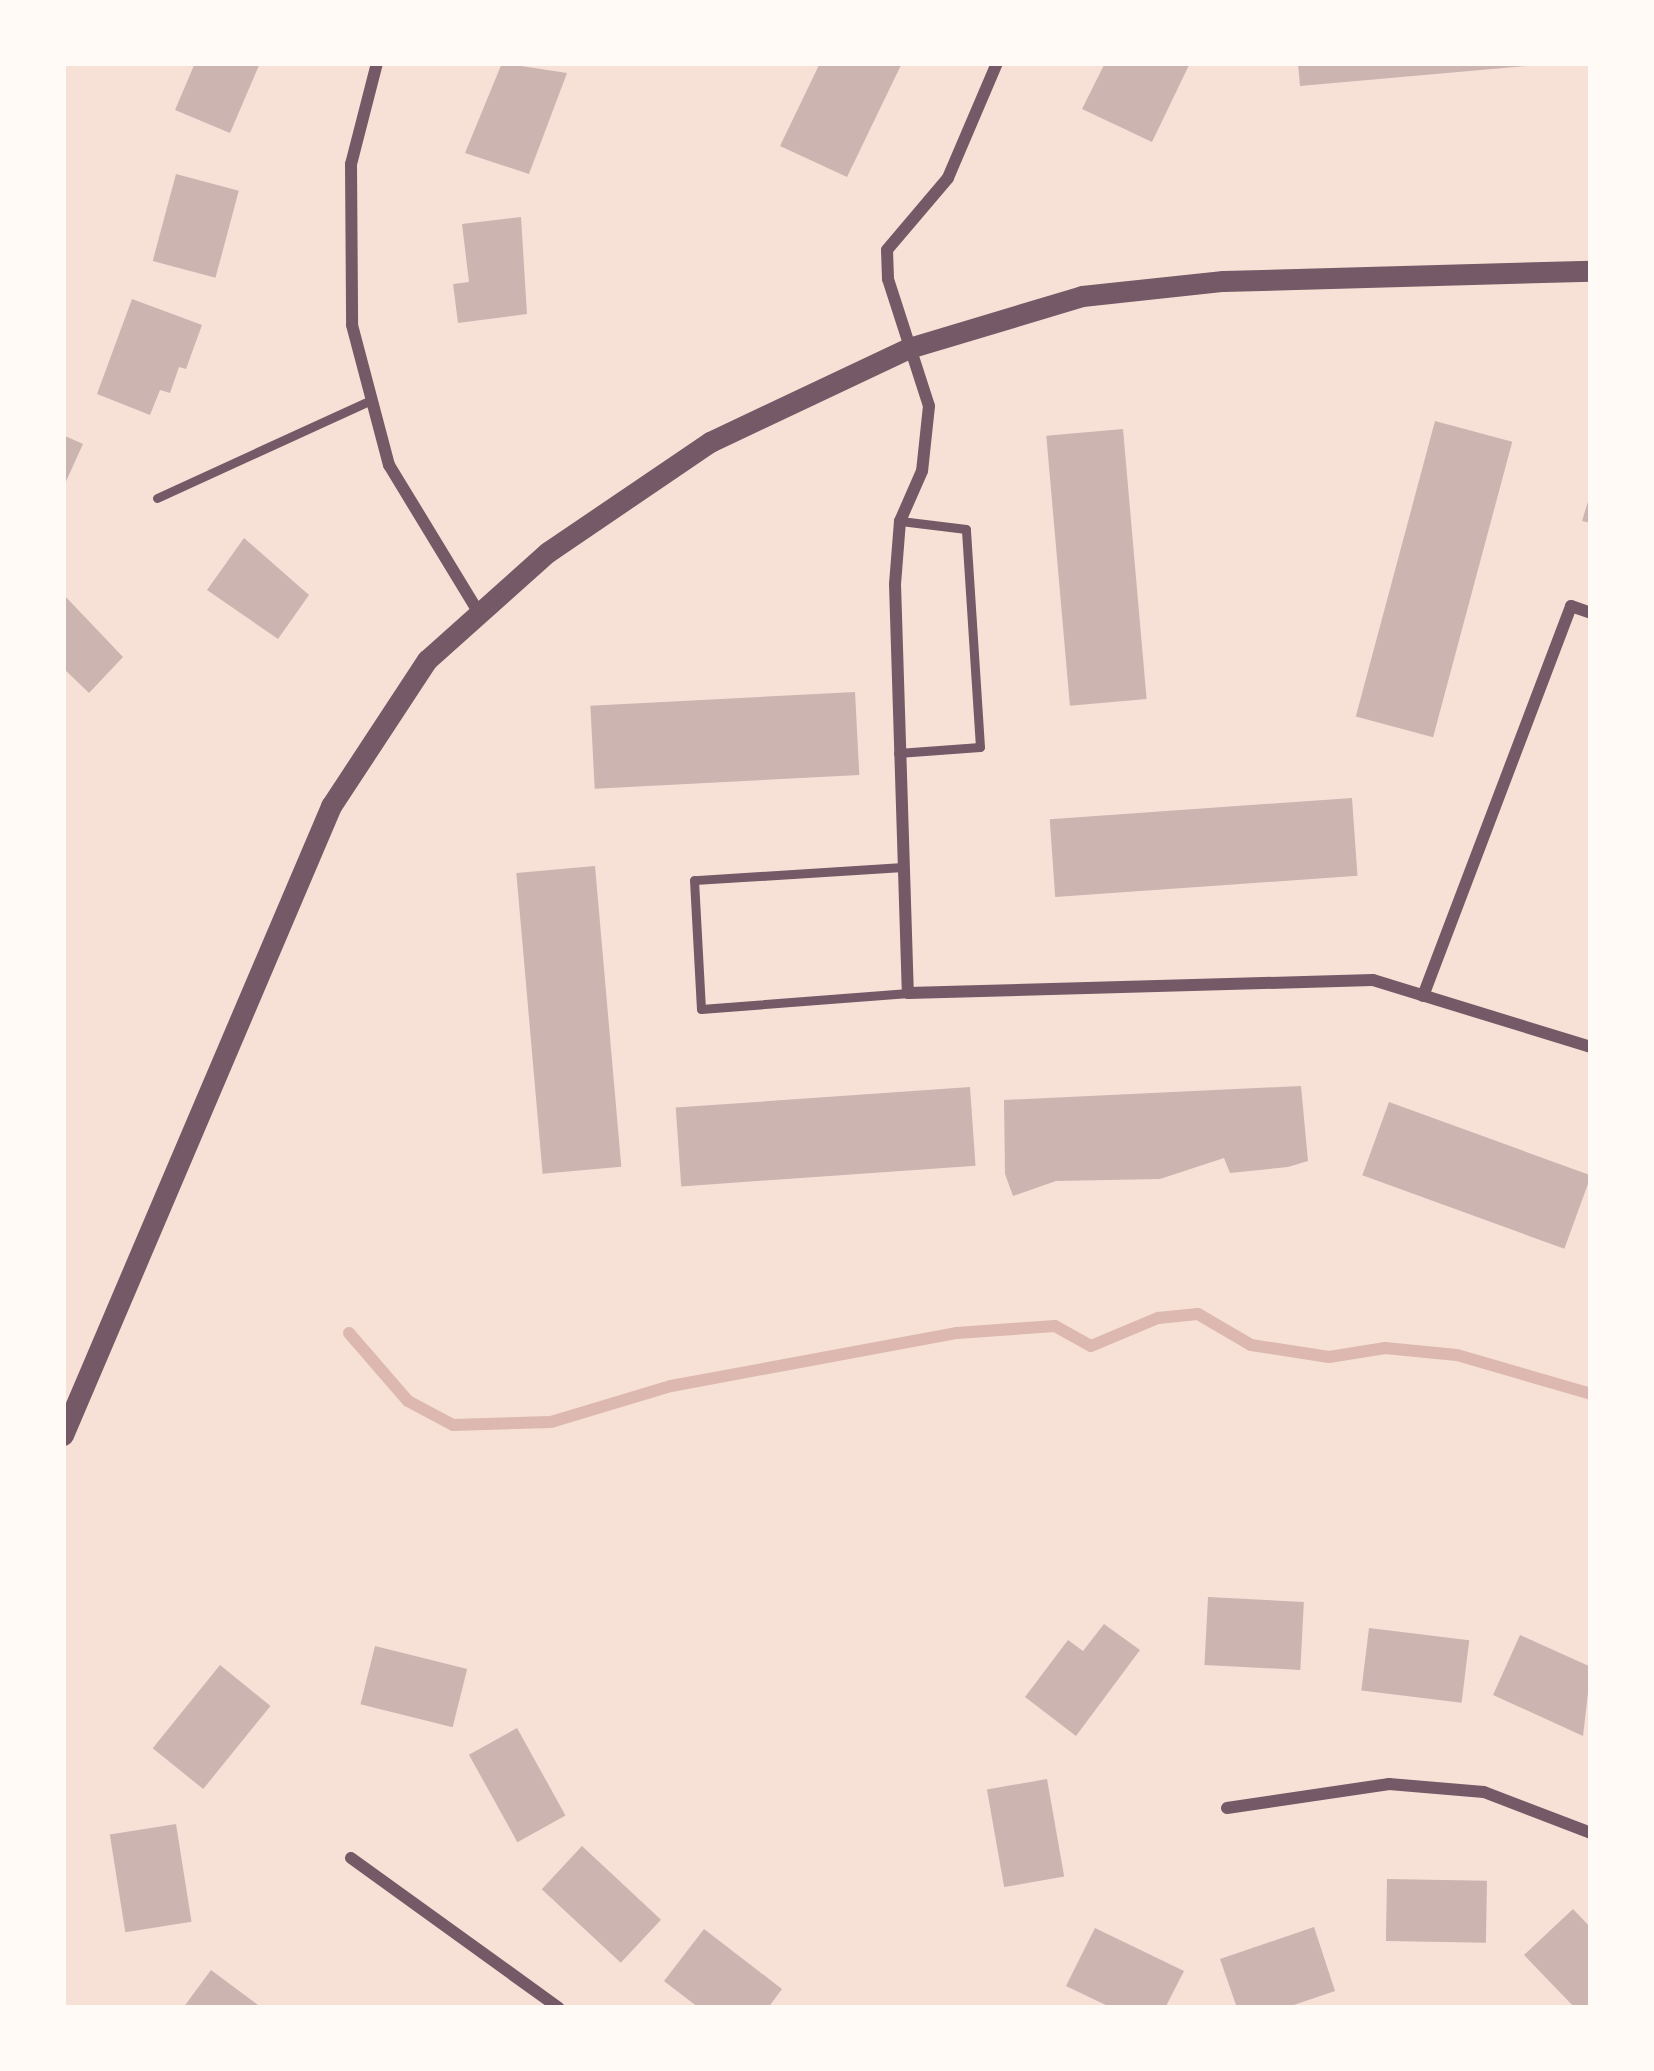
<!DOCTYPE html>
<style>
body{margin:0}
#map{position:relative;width:1654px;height:2071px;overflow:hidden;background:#f7e1d7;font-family:"Alegreya Sans",sans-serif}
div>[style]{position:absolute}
.stream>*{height:12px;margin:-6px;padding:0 6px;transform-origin:6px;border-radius:6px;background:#dcb8b0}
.building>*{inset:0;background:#ccb4b1;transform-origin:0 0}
.service>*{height:9px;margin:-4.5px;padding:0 4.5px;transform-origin:4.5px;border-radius:4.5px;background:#755966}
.minor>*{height:12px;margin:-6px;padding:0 6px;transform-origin:6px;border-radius:6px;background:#755966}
.tertiary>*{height:21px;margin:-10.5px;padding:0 10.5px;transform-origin:10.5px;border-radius:10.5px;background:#755966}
span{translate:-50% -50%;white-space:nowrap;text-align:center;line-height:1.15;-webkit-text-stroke:12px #fffaf5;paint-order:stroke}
.frame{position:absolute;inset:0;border:66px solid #fffaf5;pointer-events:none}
</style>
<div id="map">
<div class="stream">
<div style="left:349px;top:1333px;width:90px;rotate:49.1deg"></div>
<div style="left:408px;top:1401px;width:51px;rotate:28.1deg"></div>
<div style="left:453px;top:1425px;width:98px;rotate:-1.8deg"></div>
<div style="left:551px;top:1422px;width:125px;rotate:-16.7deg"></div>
<div style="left:671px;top:1386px;width:291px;rotate:-10.5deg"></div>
<div style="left:957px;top:1333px;width:98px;rotate:-4.1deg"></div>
<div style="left:1055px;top:1326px;width:41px;rotate:29.1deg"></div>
<div style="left:1091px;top:1346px;width:73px;rotate:-22.7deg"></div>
<div style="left:1158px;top:1318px;width:40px;rotate:-5.7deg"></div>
<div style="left:1198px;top:1314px;width:61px;rotate:30.3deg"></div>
<div style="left:1251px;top:1345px;width:79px;rotate:8.7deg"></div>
<div style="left:1329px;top:1357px;width:57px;rotate:-9.1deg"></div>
<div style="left:1385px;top:1348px;width:72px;rotate:5.6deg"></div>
<div style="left:1457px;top:1355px;width:140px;rotate:16.2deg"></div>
</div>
<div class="building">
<div style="clip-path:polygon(195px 63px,260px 63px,230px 133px,175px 110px)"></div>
<div style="clip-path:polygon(502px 63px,567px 73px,529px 174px,465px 153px)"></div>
<div style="clip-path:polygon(820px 63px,902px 63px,847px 177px,780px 146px)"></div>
<div style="clip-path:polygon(1105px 63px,1190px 63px,1152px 142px,1082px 109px)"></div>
<div style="clip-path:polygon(1298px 63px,1526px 63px,1526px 66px,1300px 86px)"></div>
<div style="left:176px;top:174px;width:65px;height:90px;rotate:15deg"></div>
<div style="clip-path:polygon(521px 217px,527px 314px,458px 323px,453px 284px,469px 282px,462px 224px)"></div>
<div style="clip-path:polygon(132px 299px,202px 325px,186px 369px,179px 367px,170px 393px,160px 390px,150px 415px,97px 394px)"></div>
<div style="left:1435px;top:421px;width:80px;height:306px;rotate:15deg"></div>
<div style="left:1123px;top:429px;width:271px;height:77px;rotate:85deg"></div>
<div style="clip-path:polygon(63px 435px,83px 444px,63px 488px)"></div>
<div style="clip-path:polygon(1590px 495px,1591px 495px,1591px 523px,1582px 521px)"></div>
<div style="clip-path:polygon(244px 538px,309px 595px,278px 639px,207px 590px)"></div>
<div style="clip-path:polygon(63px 594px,123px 657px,89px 693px,63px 668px)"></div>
<div style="left:855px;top:692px;width:83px;height:265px;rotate:87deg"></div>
<div style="left:1352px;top:798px;width:78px;height:303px;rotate:86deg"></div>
<div style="left:595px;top:866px;width:302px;height:79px;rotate:85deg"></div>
<div style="clip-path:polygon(1301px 1086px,1308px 1161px,1288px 1167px,1230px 1173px,1224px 1158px,1160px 1179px,1056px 1181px,1013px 1196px,1005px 1174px,1004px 1100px)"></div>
<div style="left:970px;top:1087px;width:79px;height:295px;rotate:86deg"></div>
<div style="left:1389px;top:1102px;width:215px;height:78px;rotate:20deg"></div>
<div style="left:1208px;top:1597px;width:96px;height:68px;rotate:3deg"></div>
<div style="clip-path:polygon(1104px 1624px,1140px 1650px,1076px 1736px,1025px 1697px,1068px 1640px,1083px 1651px)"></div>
<div style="left:1369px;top:1628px;width:101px;height:63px;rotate:7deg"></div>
<div style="clip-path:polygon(1520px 1635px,1591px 1667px,1583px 1736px,1493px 1695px)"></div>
<div style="left:375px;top:1646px;width:95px;height:60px;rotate:14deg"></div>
<div style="left:220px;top:1665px;width:65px;height:107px;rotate:39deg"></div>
<div style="left:517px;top:1728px;width:100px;height:55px;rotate:61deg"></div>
<div style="left:1047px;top:1779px;width:99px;height:61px;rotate:80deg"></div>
<div style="left:176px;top:1824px;width:99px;height:67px;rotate:81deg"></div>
<div style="left:582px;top:1846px;width:108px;height:59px;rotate:43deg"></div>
<div style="left:1387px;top:1879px;width:100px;height:62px;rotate:1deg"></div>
<div style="clip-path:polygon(1573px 1909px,1591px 1928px,1591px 2008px,1575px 2008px,1524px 1955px)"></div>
<div style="clip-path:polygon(1314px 1927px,1335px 1991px,1285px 2008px,1237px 2008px,1220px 1959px)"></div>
<div style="clip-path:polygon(1095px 1928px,1184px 1971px,1165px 2008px,1112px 2008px,1066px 1986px)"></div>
<div style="clip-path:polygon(704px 1929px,782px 1989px,768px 2008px,699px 2008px,664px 1981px)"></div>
<div style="clip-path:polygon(211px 1970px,262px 2008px,183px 2008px)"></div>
</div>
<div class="service">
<div style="left:157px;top:498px;width:231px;rotate:-24.6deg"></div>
<div style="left:898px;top:753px;width:82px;rotate:-4.2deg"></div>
<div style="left:980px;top:747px;width:218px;rotate:-93.7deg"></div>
<div style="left:966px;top:529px;width:66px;rotate:-173.1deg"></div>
<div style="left:903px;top:867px;width:209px;rotate:176.4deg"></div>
<div style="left:694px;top:880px;width:129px;rotate:86.9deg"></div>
<div style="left:701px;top:1009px;width:208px;rotate:-4.4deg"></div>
</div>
<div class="minor">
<div style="left:377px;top:63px;width:104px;rotate:104.4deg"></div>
<div style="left:351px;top:164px;width:161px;rotate:89.6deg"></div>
<div style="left:352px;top:325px;width:145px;rotate:75.2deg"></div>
<div style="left:389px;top:465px;width:173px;rotate:58.7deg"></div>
<div style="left:997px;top:63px;width:125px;rotate:113.1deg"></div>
<div style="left:948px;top:178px;width:94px;rotate:130.3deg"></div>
<div style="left:887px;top:250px;width:29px;rotate:88deg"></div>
<div style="left:888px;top:279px;width:133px;rotate:72.1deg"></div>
<div style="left:929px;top:406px;width:65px;rotate:96.1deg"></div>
<div style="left:922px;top:471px;width:55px;rotate:113.7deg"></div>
<div style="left:900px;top:521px;width:63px;rotate:94.5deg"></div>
<div style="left:895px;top:584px;width:409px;rotate:88.2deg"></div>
<div style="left:908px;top:993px;width:465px;rotate:-1.6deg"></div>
<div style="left:1373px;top:980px;width:228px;rotate:17.1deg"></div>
<div style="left:1423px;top:996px;width:417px;rotate:-69.2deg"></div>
<div style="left:1571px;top:606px;width:21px;rotate:19deg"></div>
<div style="left:1227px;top:1808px;width:164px;rotate:-8.4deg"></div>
<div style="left:1389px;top:1784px;width:95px;rotate:4.8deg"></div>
<div style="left:1484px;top:1792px;width:115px;rotate:21deg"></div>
<div style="left:351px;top:1858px;width:256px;rotate:35.8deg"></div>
</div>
<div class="tertiary">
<div style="left:63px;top:1435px;width:684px;rotate:-66.92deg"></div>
<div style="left:331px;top:806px;width:175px;rotate:-56.7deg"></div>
<div style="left:427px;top:660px;width:162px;rotate:-41.8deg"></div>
<div style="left:548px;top:552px;width:196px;rotate:-34.2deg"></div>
<div style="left:710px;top:442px;width:220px;rotate:-25.3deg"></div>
<div style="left:909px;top:348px;width:181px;rotate:-16.7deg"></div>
<div style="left:1082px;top:296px;width:142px;rotate:-6.1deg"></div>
<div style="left:1223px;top:281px;width:368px;rotate:-1.6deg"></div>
</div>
<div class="frame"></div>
</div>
